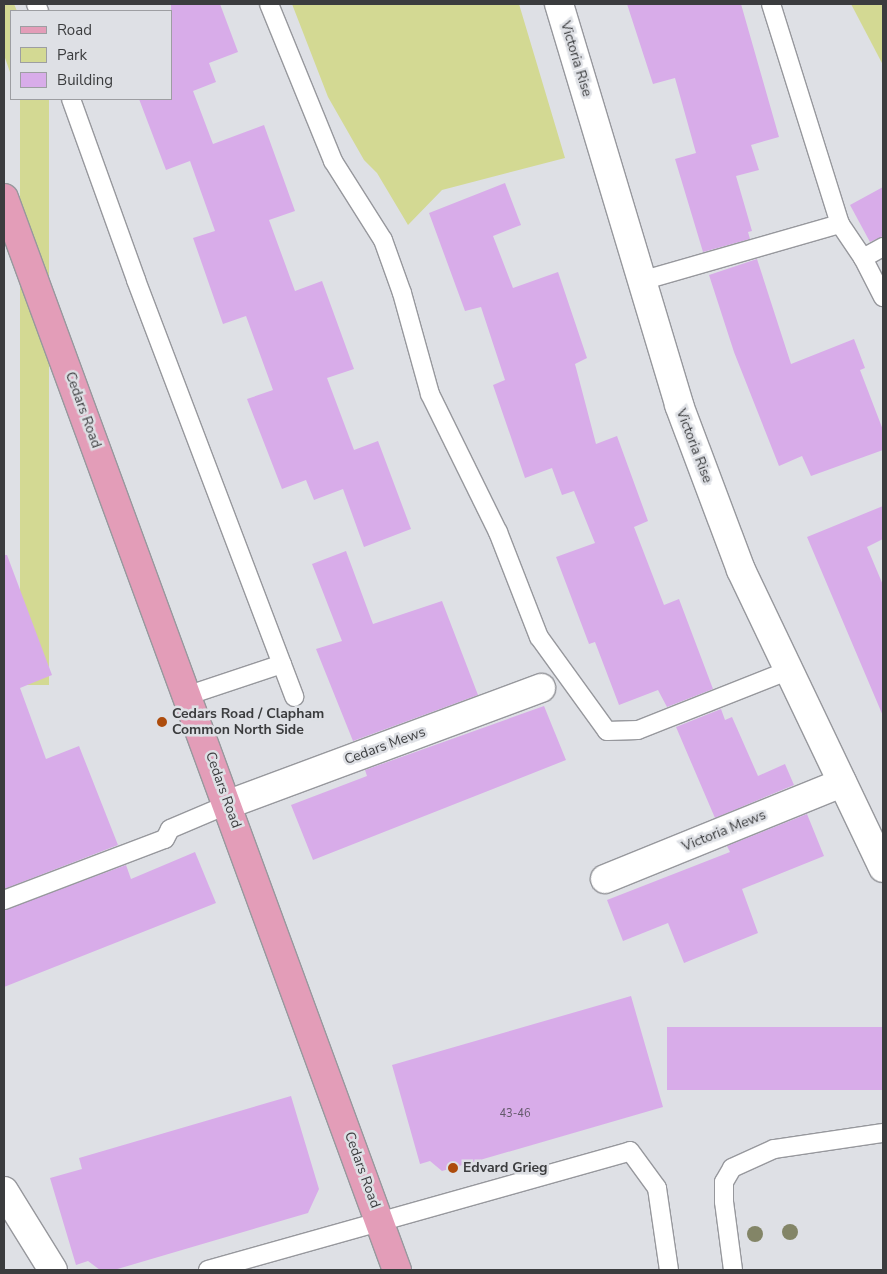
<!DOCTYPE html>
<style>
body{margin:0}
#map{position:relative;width:887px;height:1274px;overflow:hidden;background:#dee0e5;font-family:"Nunito Sans",sans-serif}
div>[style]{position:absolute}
.green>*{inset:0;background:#d3d993;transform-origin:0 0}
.building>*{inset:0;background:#d8ace9;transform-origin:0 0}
.roads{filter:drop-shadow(1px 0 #97989d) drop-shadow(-1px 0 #97989d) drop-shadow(0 1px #97989d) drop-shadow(0 -1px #97989d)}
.lane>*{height:18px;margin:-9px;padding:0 9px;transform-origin:9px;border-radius:9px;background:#fff}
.street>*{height:28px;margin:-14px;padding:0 14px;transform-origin:14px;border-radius:14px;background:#fff}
.primary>*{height:28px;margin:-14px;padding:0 14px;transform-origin:14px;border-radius:14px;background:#e39db8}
.trees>*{width:16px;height:16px;margin:-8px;border-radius:50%;background:#838567}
.dots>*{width:14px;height:14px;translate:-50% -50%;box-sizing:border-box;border:2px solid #dee0e5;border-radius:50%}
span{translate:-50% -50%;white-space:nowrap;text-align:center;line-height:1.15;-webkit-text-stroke:5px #dee0e5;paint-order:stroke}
.number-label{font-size:11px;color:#625869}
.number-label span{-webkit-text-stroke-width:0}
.street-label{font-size:14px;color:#3b3c3e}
.poi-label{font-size:14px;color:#3b3c3e;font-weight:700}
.left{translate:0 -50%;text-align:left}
.frame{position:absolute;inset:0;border:5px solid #3b3c3e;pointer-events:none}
.legend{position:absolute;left:10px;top:10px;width:162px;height:90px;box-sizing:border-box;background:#dee0e5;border:1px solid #9d9ea2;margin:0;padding:6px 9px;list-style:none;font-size:15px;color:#3b3c3e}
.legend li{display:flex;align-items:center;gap:10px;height:25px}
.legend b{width:25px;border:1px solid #9d9ea2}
</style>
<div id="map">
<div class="green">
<div style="clip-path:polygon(4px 4px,14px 4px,17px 11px,11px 11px,11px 75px,4px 55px)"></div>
<div style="clip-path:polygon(292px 4px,519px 4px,565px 158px,442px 190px,408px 225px,377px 173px,364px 160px,328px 97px)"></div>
<div style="clip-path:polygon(851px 4px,883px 4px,883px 65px)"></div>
<div style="left:20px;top:99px;width:29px;height:586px"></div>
</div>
<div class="building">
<div style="clip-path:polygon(171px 4px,220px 4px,238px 52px,209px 63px,216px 82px,193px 91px,213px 144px,264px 125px,295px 211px,269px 220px,295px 291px,322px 281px,354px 369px,327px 378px,354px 450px,378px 441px,411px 529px,364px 547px,343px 489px,314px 500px,306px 480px,282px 489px,247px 399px,273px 390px,246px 316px,223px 324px,193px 238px,215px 231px,190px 161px,166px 170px,139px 99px,171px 99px)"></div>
<div style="clip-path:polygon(627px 4px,741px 4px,779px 137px,751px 145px,759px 170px,736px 176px,752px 231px,748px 232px,750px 239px,703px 252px,675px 159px,696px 153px,675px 78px,653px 84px)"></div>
<div style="clip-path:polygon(505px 183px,521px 225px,493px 236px,513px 288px,558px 272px,587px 358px,575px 364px,596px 444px,617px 436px,648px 521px,634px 527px,664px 605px,679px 599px,713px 689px,667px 707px,658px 690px,619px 705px,595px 642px,589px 644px,556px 557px,595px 543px,574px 491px,562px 495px,552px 468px,525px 478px,493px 385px,505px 380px,481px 307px,465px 311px,429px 213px)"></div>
<div style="clip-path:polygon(883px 187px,883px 236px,870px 242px,850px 205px)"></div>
<div style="clip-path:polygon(757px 259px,791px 364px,854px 339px,865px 368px,860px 370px,883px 430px,883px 450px,811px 476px,802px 456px,779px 466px,734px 352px,709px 275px)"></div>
<div style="clip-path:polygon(883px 506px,883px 539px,867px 547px,883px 585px,883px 716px,807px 537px)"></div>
<div style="clip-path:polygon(346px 551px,373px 624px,442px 601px,478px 695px,353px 741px,316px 649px,342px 641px,312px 564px)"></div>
<div style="clip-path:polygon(4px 555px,7px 555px,52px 675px,20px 688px,46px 759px,79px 746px,118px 845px,4px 889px)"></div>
<div style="clip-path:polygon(544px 706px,566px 760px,313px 860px,291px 805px,367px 776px,365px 770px)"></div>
<div style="clip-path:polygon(721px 709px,725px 720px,732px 717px,758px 776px,785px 764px,794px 785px,715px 818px,676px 727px)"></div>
<div style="clip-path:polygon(807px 814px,824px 856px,742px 889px,758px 933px,684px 963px,668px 923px,623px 941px,607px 900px,730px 852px,727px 846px)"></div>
<div style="clip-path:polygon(195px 852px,216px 903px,4px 987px,4px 910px,126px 865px,131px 879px)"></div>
<div style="clip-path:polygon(631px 996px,663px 1107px,442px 1171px,430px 1161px,420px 1164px,392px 1065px)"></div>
<div style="left:883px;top:1027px;width:63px;height:216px;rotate:90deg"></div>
<div style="clip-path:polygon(291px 1096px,319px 1189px,308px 1213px,114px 1270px,100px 1270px,88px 1261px,76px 1265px,50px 1178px,82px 1169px,79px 1158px)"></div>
</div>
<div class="roads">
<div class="lane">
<div style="left:36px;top:4px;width:8px;rotate:67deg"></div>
<div style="left:269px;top:4px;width:170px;rotate:67.8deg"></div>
<div style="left:333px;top:161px;width:93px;rotate:57.7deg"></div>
<div style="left:383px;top:240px;width:56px;rotate:70.3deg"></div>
<div style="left:402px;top:293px;width:105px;rotate:74.5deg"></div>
<div style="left:430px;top:394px;width:154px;rotate:63.8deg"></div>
<div style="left:498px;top:532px;width:113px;rotate:68.7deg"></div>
<div style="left:539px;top:637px;width:116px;rotate:54.1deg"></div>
<div style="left:607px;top:731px;width:31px;rotate:-2deg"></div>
<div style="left:638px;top:730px;width:160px;rotate:-21.6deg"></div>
<div style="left:771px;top:4px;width:231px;rotate:72.6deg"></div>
<div style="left:840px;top:224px;width:41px;rotate:55.9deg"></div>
<div style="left:71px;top:99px;width:192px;rotate:70.2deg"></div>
<div style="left:136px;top:280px;width:446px;rotate:69.2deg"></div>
<div style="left:883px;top:247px;width:23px;rotate:151deg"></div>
<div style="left:863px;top:258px;width:44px;rotate:62.9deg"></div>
<div style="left:641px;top:281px;width:207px;rotate:-16deg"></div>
<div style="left:189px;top:695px;width:98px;rotate:-18.4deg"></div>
<div style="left:4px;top:900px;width:172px;rotate:-20.8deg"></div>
<div style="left:165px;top:839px;width:11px;rotate:-63deg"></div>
<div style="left:170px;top:829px;width:64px;rotate:-23deg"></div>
<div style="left:208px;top:1270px;width:438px;rotate:-15.7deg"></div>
<div style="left:630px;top:1151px;width:46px;rotate:53.9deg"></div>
<div style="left:657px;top:1188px;width:83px;rotate:81.7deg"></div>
<div style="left:733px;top:1270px;width:69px;rotate:-97.5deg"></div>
<div style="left:724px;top:1202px;width:20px;rotate:-90deg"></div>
<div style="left:724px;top:1182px;width:16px;rotate:-60deg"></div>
<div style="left:732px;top:1168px;width:46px;rotate:-24.3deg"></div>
<div style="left:774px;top:1149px;width:110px;rotate:-8.4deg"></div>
</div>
<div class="street">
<div style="left:559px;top:4px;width:419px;rotate:73.3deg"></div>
<div style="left:679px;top:405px;width:176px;rotate:69.4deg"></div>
<div style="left:741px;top:570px;width:330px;rotate:64.5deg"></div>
<div style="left:229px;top:804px;width:333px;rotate:-20.4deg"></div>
<div style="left:605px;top:879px;width:256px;rotate:-22.1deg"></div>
<div style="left:4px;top:1191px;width:93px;rotate:58.2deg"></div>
</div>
<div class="primary">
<div style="left:4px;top:198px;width:1142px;rotate:69.87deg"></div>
</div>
</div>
<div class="trees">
<div style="left:790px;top:1232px"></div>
<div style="left:755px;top:1234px"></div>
</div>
<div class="dots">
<div style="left:162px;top:722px;background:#ad4c0c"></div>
<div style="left:453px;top:1168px;background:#ad4c0c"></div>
</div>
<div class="number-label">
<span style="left:515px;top:1114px">43-46</span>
</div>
<div class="street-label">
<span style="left:576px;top:59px;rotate:73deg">Victoria Rise</span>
<span style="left:83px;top:410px;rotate:70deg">Cedars Road</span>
<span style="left:694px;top:446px;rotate:69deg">Victoria Rise</span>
<span style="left:385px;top:746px;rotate:-20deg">Cedars Mews</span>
<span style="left:223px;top:790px;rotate:70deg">Cedars Road</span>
<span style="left:724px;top:831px;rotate:-22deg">Victoria Mews</span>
<span style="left:362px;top:1170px;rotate:70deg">Cedars Road</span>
</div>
<div class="poi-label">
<span class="left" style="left:172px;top:722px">Cedars Road / Clapham<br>Common North Side</span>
<span class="left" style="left:463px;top:1168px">Edvard Grieg</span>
</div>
<div class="frame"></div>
<ul class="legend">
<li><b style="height:6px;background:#e39db8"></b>Road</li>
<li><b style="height:14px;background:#d3d993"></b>Park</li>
<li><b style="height:14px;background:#d8ace9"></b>Building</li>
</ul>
</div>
